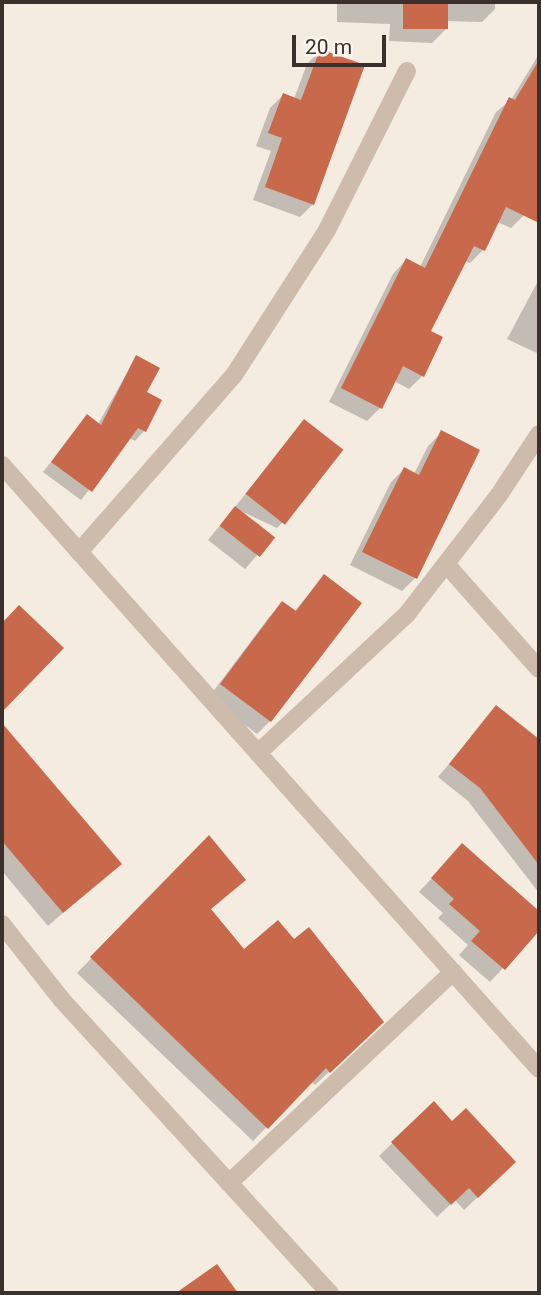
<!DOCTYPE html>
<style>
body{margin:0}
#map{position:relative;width:541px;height:1295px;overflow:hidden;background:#f4ebe1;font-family:Roboto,sans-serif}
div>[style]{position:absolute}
.shadow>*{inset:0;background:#0003}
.building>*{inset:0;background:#c8694b;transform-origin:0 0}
.minor>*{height:18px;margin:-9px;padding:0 9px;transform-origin:9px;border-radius:9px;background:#cdbbac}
span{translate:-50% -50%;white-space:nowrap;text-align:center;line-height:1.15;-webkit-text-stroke:7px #fbf5ee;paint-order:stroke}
.frame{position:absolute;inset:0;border:4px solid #3b302b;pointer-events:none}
.scale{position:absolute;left:292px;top:35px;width:94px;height:32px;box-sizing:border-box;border:4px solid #3b302b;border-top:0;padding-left:9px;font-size:21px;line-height:24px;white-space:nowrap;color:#3b302b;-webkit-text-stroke:5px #fbf5ee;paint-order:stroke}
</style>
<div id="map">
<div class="shadow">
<div style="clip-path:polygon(337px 2px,495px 2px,495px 9px,482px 22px,445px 21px,445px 30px,432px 43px,389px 41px,390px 24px,337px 22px)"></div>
<div style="clip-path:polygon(320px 51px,313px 204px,300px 217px,253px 200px,271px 151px,256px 146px,270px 108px,283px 95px,294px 99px,307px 64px)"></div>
<div style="clip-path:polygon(539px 54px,539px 161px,532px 176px,539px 184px,524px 215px,511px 228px,497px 222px,483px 250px,470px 263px,465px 261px,429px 332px,422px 376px,409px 389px,394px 381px,380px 408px,367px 421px,329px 402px,393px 274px,406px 260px,420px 267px,496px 112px,511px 100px)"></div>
<div style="clip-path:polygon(539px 279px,539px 354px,507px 339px)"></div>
<div style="clip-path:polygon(136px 357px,145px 393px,160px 401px,144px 431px,135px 441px,129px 438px,81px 500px,43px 472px,87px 416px,98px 424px)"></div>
<div style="clip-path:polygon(304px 422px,290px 515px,277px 528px,241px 511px,273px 537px,245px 569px,208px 540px)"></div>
<div style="clip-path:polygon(441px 433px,415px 578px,402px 591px,350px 565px,391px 482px,404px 469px,414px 474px,428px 446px)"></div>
<div style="clip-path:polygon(324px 576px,270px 721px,257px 734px,209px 697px,270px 616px,282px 603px,294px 612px)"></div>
<div style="clip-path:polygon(496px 708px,519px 725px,539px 752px,539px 893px,468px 801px,438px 777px)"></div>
<div style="clip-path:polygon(2px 725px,119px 864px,48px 926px,2px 871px)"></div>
<div style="clip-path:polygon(209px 838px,244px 880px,209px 910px,244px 952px,367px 1036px,315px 1085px,311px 1081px,253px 1141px,77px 973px)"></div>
<div style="clip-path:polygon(462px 846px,539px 913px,539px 929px,490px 982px,459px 955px,468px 945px,438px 918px,443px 913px,419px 892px)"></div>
<div style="clip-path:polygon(434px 1103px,501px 1175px,464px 1210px,455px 1200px,437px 1217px,379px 1156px)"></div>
</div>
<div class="building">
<div style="left:403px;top:2px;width:45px;height:27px"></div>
<div style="clip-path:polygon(320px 49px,365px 65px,314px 205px,265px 187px,282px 138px,268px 133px,283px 93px,301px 100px)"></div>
<div style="clip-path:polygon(539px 60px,539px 223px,506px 207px,485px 251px,474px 246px,431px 331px,443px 337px,424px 377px,403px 366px,382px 409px,341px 388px,406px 258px,425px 268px,509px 97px,515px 100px)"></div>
<div style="clip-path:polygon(136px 355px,160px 368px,147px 392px,162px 400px,146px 432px,138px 428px,92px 492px,51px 462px,87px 414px,101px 425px)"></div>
<div style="left:304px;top:419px;width:50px;height:95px;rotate:38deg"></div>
<div style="clip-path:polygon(441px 430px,480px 450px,417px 579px,362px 552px,404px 467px,419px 475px)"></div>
<div style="left:235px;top:506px;width:51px;height:25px;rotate:38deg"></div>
<div style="clip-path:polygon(324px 574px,362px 603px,271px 722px,220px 684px,282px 601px,296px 611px)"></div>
<div style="clip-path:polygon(19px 605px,64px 648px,2px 712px,2px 623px)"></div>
<div style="clip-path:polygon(496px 705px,539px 739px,539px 865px,480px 788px,449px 764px)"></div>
<div style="clip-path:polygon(2px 723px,122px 864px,63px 913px,2px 841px)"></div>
<div style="clip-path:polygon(209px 835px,246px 880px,211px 909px,244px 949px,278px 920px,294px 939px,309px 927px,384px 1022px,330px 1073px,326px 1068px,268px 1129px,90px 957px)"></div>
<div style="clip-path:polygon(462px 843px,539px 911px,539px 931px,505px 970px,471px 941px,480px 931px,449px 904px,454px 899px,431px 878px)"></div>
<div style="clip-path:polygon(434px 1101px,452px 1121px,466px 1108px,516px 1162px,478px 1198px,469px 1188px,451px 1205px,391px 1142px)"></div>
<div style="clip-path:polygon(217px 1264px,238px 1293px,176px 1293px)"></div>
</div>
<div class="minor">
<div style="left:2px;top:465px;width:808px;rotate:48.36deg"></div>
<div style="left:79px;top:552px;width:235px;rotate:-48.8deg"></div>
<div style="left:234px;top:375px;width:172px;rotate:-57.3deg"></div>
<div style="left:327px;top:230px;width:178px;rotate:-63.3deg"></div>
<div style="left:446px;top:564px;width:140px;rotate:48.5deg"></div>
<div style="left:258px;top:753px;width:204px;rotate:-43deg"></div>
<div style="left:407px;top:614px;width:150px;rotate:-52.3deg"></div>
<div style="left:499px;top:495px;width:73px;rotate:-56.7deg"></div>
<div style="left:2px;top:924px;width:97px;rotate:51.7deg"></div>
<div style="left:62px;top:1000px;width:397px;rotate:47.6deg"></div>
<div style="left:229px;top:1183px;width:308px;rotate:-43.3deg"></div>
</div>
<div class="frame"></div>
<div class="scale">20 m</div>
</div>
